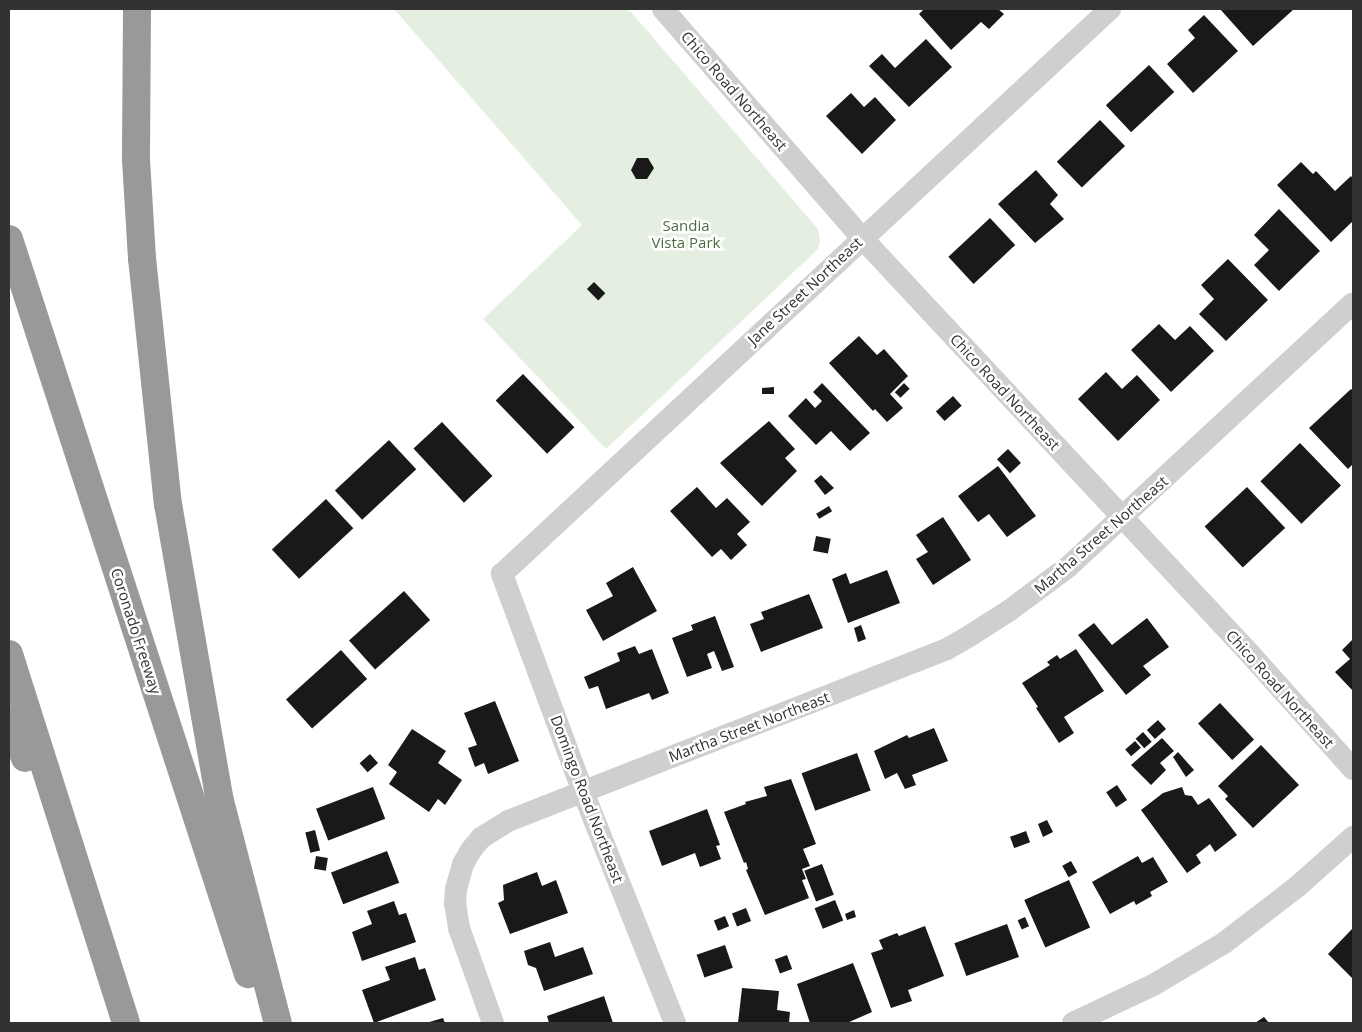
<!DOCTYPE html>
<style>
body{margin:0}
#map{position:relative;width:1362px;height:1032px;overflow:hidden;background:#fff;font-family:"Open Sans",sans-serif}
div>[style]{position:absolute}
.green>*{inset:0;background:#e5efe1}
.building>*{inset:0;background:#191919;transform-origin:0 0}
.minor>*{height:22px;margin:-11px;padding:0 11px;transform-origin:11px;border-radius:11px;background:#cfcfcf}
.motorway>*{height:28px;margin:-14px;padding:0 14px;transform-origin:14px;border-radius:14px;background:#999}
span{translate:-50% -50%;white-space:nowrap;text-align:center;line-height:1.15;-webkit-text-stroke:5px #fff;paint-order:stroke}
.street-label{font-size:15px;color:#323232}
.park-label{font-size:15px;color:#4a6f3e}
.frame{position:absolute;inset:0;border:10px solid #323232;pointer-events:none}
</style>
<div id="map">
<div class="green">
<div style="clip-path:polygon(394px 9px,624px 9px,631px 12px,818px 229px,820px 240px,818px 249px,606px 449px,483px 319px,582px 225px)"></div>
</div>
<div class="building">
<div style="clip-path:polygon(924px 9px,998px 9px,1004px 14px,989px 29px,981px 22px,951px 50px,919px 14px)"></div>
<div style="clip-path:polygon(1220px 9px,1294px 9px,1253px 46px)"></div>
<div style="clip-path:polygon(1204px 15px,1238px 51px,1193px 93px,1167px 64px,1195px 38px,1188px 30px)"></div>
<div style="clip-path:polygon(926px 39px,952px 67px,909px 107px,869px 66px,882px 54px,895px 68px)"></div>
<div style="left:1149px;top:65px;width:37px;height:59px;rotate:47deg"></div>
<div style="clip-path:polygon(851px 93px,864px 107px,875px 97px,896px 120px,862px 154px,826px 116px)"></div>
<div style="left:1100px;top:120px;width:36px;height:60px;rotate:46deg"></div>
<div style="clip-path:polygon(637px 158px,648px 158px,654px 168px,647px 179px,636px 179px,631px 170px)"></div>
<div style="clip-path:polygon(1301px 162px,1313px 174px,1316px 171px,1335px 191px,1351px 176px,1353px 179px,1353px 221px,1331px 242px,1277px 185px)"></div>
<div style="clip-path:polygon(1036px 170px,1058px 195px,1050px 204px,1064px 219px,1035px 243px,998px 204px)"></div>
<div style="clip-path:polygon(1279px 209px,1320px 251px,1279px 291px,1254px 265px,1269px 250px,1254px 235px)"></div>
<div style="left:990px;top:218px;width:37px;height:57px;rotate:47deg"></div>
<div style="clip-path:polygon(1228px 259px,1268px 300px,1226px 341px,1199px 314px,1214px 299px,1201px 285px)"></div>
<div style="left:594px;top:282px;width:16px;height:10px;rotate:45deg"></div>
<div style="clip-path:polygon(1159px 324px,1175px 340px,1190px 326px,1214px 351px,1171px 392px,1131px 350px)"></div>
<div style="clip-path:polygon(859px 336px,877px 355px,884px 349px,908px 376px,890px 394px,903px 408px,887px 422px,875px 409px,873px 411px,829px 363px)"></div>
<div style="clip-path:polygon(1106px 372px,1122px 389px,1137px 375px,1160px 400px,1118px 441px,1078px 399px)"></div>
<div style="left:523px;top:374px;width:74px;height:38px;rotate:46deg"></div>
<div style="clip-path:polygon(822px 383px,870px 433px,850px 451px,831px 431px,816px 445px,788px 416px,806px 398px,815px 408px,822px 401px,813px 392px)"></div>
<div style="left:904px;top:383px;width:8px;height:13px;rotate:45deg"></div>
<div style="clip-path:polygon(774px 387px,774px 394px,762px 394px,762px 388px)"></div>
<div style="clip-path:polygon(1351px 389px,1353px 391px,1353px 464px,1348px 469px,1309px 428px)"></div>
<div style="left:953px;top:396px;width:13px;height:23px;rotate:48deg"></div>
<div style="clip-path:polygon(769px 421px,795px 449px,785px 458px,797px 471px,762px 506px,720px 463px)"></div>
<div style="left:442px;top:422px;width:74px;height:39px;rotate:47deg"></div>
<div style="left:389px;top:440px;width:40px;height:74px;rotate:47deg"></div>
<div style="left:1300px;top:443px;width:59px;height:55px;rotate:46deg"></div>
<div style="left:1008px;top:449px;width:19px;height:15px;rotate:47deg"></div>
<div style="clip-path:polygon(998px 466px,1036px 516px,1007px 537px,989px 514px,978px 522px,958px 496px)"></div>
<div style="clip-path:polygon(821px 475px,834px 488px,825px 495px,814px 481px)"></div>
<div style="clip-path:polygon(697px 487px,716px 508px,727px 498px,750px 522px,737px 534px,747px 545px,731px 560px,721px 549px,712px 557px,670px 511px)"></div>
<div style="left:1247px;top:487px;width:56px;height:58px;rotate:47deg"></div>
<div style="left:326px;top:499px;width:40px;height:74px;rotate:47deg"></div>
<div style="left:829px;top:506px;width:6px;height:15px;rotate:59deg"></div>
<div style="clip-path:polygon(943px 517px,971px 560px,933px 585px,916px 559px,928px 552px,916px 535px)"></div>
<div style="left:816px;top:536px;width:15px;height:15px;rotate:11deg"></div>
<div style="clip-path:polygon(633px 567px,657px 611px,603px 641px,586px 610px,613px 596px,606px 583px)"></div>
<div style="clip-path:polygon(887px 570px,900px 603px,848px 623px,832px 579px,846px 573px,850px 584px)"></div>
<div style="left:404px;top:591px;width:39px;height:74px;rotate:48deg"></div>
<div style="clip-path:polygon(809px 594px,823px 628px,761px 652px,750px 624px,764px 619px,761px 612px)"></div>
<div style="clip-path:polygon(715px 616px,734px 667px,722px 671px,714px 651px,707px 654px,712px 668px,687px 677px,672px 638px,693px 630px,691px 625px)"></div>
<div style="clip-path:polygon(1147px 618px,1169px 647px,1143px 666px,1151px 675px,1126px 695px,1078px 635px,1094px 623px,1112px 645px)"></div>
<div style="clip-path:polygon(861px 625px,866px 639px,858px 642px,854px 628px)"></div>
<div style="clip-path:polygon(1353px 639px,1353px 691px,1335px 672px,1350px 659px,1342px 650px)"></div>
<div style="clip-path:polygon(635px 646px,639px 654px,652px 649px,669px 693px,652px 700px,649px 693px,606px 709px,598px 686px,589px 689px,584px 677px,620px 661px,617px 653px)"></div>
<div style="clip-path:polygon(1076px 649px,1104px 691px,1064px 717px,1074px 733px,1059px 743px,1036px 708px,1038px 707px,1022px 683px,1050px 665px,1047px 662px,1057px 655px,1060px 659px)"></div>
<div style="left:341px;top:650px;width:39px;height:74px;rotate:48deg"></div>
<div style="clip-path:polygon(495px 701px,519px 761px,488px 774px,484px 763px,475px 767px,468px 748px,477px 745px,464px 713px)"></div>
<div style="left:1220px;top:703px;width:50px;height:30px;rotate:47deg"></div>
<div style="left:1158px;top:720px;width:12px;height:15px;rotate:48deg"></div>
<div style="clip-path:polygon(934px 728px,948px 761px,912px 775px,916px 785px,905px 789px,897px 773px,885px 779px,874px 751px,907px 735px,909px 738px)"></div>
<div style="clip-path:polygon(412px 729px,446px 751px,438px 763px,462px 780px,445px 805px,438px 799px,429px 812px,389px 784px,397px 772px,388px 765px)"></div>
<div style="left:1143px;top:732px;width:13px;height:10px;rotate:48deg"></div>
<div style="clip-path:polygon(1162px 738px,1174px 751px,1160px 763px,1166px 770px,1151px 785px,1131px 765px)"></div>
<div style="left:1135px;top:741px;width:9px;height:13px;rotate:49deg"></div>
<div style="clip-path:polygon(1261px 745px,1299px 785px,1253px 828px,1225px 799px,1228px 796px,1218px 786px)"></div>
<div style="clip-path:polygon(1178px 752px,1194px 770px,1186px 777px,1173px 757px)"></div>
<div style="left:857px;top:753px;width:40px;height:59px;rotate:70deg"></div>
<div style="left:370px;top:754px;width:12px;height:14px;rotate:48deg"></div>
<div style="clip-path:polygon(791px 779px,816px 844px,803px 849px,810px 866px,802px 869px,806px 879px,802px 880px,809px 898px,765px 915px,746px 870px,748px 869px,746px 862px,744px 863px,724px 812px,746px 804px,745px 802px,767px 796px,764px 787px)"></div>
<div style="left:1117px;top:785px;width:18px;height:13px;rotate:56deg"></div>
<div style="left:373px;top:787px;width:34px;height:61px;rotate:69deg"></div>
<div style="clip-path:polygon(1182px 787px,1185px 795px,1192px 796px,1198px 805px,1209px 798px,1237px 835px,1215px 852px,1210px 844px,1196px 855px,1201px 863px,1187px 873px,1141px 810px,1163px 793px)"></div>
<div style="clip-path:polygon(707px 809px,720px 845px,716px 846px,721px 859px,700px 867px,695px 853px,662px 866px,649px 831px)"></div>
<div style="clip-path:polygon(1047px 820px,1053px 832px,1043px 837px,1038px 824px)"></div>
<div style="left:315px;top:830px;width:21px;height:10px;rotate:76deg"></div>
<div style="left:1026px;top:831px;width:12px;height:17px;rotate:70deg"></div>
<div style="left:387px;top:851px;width:34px;height:60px;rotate:69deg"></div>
<div style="left:316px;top:856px;width:12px;height:13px;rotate:9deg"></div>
<div style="clip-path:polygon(1138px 856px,1142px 863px,1153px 857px,1168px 882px,1150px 892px,1152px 896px,1136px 905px,1134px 901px,1110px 914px,1092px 882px)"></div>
<div style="left:1071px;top:861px;width:13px;height:10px;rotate:61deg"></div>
<div style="left:822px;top:864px;width:33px;height:19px;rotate:69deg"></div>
<div style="clip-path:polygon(537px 872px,542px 886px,556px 880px,568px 913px,510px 934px,498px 903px,504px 900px,503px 885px)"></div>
<div style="left:1069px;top:880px;width:52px;height:49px;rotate:66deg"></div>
<div style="left:835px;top:900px;width:22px;height:22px;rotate:68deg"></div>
<div style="clip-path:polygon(394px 901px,399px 915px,406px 913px,416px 942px,362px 961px,352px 932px,372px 924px,367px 911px)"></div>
<div style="left:746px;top:908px;width:14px;height:15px;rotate:69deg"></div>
<div style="clip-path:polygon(854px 910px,856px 917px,847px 920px,845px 914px)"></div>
<div style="left:725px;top:916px;width:11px;height:12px;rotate:68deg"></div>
<div style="left:1025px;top:917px;width:10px;height:8px;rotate:66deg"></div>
<div style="left:1007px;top:924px;width:35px;height:56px;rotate:70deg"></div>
<div style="clip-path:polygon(925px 926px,944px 976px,908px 990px,912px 1001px,891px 1008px,871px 953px,883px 949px,879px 940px,897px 933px,899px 936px)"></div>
<div style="clip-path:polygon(1353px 928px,1353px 979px,1328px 954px)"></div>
<div style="clip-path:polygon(550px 942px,555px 957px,583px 947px,593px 974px,544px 991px,536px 968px,528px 965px,524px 951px)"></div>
<div style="left:725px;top:945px;width:24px;height:30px;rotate:71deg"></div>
<div style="left:787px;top:955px;width:15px;height:13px;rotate:70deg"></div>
<div style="clip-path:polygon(415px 957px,419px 970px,425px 968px,436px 1000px,374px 1023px,362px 990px,390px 980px,385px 967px)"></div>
<div style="clip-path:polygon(853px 963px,872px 1012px,847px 1023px,810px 1023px,797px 984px)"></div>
<div style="clip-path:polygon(742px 988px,779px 991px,777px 1010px,790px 1012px,789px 1023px,738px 1023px)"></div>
<div style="clip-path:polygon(604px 996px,613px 1023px,549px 1023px,547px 1016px)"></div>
<div style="clip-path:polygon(1264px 1017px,1269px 1023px,1255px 1023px)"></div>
<div style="clip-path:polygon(443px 1018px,445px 1023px,426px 1023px)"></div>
</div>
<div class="minor">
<div style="left:663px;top:9px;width:303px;rotate:49deg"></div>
<div style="left:862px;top:238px;width:570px;rotate:46.99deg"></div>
<div style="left:1251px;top:655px;width:153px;rotate:48.2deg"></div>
<div style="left:493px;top:1023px;width:101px;rotate:-109.7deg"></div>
<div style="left:459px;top:928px;width:25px;rotate:-99deg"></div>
<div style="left:455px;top:903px;width:14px;rotate:-86deg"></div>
<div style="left:456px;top:889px;width:26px;rotate:-74deg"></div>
<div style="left:463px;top:864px;width:16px;rotate:-60deg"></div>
<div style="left:471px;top:850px;width:16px;rotate:-50deg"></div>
<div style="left:481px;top:838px;width:32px;rotate:-32deg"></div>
<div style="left:508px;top:821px;width:471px;rotate:-21.4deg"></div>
<div style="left:947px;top:649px;width:28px;rotate:-30deg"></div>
<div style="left:971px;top:635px;width:46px;rotate:-32.7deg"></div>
<div style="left:1010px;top:610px;width:72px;rotate:-36.6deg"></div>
<div style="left:1068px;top:567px;width:388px;rotate:-42.8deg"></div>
<div style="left:675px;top:1023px;width:249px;rotate:-111.7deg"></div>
<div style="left:583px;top:792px;width:233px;rotate:-110.4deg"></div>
<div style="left:502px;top:574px;width:830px;rotate:-42.9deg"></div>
<div style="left:1073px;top:1023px;width:91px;rotate:-25.4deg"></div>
<div style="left:1155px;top:984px;width:80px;rotate:-30.7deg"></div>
<div style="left:1224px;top:943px;width:93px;rotate:-37.6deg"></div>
<div style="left:1298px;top:886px;width:74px;rotate:-41.7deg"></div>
</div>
<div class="motorway">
<div style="left:137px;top:9px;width:151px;rotate:90.4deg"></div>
<div style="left:136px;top:160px;width:98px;rotate:86.5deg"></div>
<div style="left:142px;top:258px;width:247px;rotate:84deg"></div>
<div style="left:168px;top:504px;width:302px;rotate:80.1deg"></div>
<div style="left:220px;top:801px;width:229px;rotate:75.4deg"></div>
<div style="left:9px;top:239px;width:773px;rotate:71.99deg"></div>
<div style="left:9px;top:654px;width:387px;rotate:72.4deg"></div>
<div style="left:9px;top:719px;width:42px;rotate:67.7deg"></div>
</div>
<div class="street-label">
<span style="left:734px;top:91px;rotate:49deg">Chico Road Northeast</span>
<span style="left:805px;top:291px;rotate:-43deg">Jane Street Northeast</span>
<span style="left:1005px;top:392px;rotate:47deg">Chico Road Northeast</span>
<span style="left:1101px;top:535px;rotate:-41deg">Martha Street Northeast</span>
<span style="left:136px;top:631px;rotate:72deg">Coronado Freeway</span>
<span style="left:1280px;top:689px;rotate:48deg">Chico Road Northeast</span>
<span style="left:749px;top:727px;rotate:-21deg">Martha Street Northeast</span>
<span style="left:587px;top:799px;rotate:69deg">Domingo Road Northeast</span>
</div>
<div class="park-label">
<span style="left:686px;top:234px">Sandia<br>Vista Park</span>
</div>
<div class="frame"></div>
</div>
